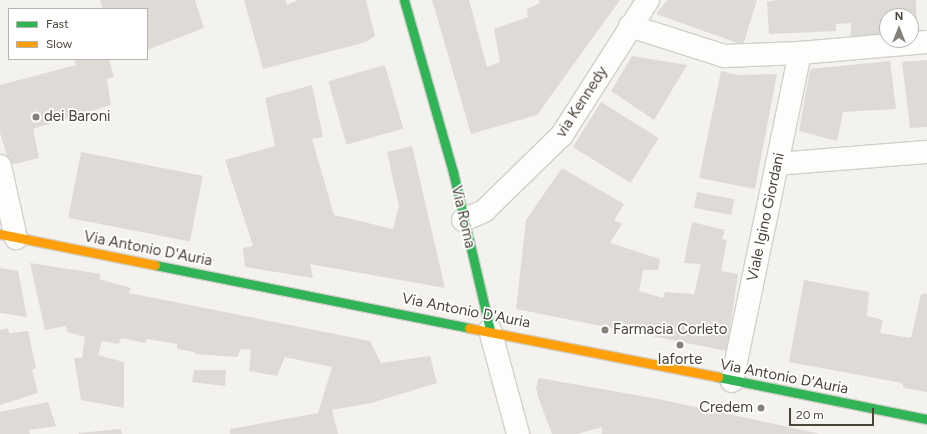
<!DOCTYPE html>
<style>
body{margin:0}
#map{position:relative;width:927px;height:434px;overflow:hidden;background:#f4f2ee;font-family:Figtree,sans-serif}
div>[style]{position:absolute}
.building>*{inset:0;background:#dedbd6;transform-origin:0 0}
.roads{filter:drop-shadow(1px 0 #d2d0cb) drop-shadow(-1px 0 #d2d0cb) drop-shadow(0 1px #d2d0cb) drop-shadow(0 -1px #d2d0cb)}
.street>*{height:22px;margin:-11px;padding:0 11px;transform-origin:11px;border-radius:11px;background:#fdfdfc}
.fast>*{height:9px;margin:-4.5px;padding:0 4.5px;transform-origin:4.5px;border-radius:4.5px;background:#30b455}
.slow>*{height:9px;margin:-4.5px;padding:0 4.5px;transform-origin:4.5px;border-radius:4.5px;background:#ff9f0a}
.dots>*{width:11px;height:11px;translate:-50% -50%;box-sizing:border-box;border:2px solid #fff;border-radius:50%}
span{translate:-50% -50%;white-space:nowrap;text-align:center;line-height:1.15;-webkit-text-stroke:3.5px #fff;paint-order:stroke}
.street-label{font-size:15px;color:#4b4439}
.poi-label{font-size:15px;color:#4b4439}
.left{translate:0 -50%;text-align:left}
.right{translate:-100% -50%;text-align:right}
.legend{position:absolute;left:8px;top:8px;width:140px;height:52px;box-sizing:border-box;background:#fff;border:1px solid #b7b4b0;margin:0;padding:5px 7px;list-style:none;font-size:12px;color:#4b4439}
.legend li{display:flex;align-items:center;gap:8px;height:20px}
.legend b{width:20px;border:1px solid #b7b4b0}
.north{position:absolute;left:879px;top:8px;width:40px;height:40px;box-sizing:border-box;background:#fff;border:1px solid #b7b4b0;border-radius:50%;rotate:0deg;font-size:11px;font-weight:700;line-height:16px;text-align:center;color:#4b4439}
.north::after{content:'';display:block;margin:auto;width:14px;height:18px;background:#868178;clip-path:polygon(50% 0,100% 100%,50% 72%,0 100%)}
.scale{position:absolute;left:789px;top:408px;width:85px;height:18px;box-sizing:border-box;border:2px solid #4b4439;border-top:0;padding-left:5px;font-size:12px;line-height:14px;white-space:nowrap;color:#4b4439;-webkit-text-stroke:3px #fff;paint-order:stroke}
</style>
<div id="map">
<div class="building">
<div style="clip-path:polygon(100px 0,195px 0,204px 28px,147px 50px,147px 9px,103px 9px)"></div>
<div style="clip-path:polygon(244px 0,285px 0,287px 5px,298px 0,366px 0,375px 36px,366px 42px,263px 69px)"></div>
<div style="clip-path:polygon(432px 0,469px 0,487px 67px,500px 62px,494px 29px,528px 17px,527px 9px,540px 3px,539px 0,620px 0,537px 115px,471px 134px)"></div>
<div style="clip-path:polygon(667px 0,757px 0,743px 45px,656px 14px)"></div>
<div style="clip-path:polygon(776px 0,916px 0,917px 30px,911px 31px,911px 16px,887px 16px,887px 34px,851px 38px,851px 23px,836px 24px,836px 31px,769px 34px,767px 2px)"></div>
<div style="clip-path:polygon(632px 56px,687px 65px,654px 120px,611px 91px)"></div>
<div style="clip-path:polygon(74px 59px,109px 59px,114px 77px,107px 79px,111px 105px,33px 129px,39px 158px,10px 165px,0 133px,0 85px,76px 65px)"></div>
<div style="clip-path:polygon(927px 60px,927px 127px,910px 128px,902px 62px)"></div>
<div style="clip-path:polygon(890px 61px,896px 109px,843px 112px,837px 141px,799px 131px,810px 69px)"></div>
<div style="left:385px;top:65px;width:66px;height:59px;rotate:74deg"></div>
<div style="clip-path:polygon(721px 71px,738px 75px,777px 74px,755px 189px,699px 178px)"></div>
<div style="clip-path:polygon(312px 85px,323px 137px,312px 139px,334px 215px,393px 229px,399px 206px,387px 152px,412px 146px,445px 288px,310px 264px,313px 278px,245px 267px,243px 248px,253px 246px,225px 160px,275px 146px,265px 98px)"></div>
<div style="left:601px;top:102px;width:68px;height:53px;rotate:32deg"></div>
<div style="left:81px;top:152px;width:124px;height:67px;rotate:11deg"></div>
<div style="clip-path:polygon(562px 168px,624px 204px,614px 220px,622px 224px,610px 243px,660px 259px,658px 270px,643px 270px,639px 291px,663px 298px,665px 292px,694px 294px,701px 264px,684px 263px,692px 222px,725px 230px,722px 239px,727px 240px,721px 271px,738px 274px,727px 351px,516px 309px,526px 220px)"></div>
<div style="left:697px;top:192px;width:38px;height:16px;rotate:11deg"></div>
<div style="clip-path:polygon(30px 263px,101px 274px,99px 279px,131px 288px,129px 293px,370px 341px,381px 363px,430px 356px,437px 383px,371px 403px,332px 410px,338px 434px,230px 434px,230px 429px,318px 413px,332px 367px,285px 357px,277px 376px,249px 371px,251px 350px,241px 349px,237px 357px,195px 354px,195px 352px,177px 349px,177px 344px,147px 339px,145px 343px,121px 338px,119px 344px,102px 341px,98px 355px,124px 362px,124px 408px,81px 400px,74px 358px,82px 358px,85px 337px,67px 332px,66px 326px,45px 330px)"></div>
<div style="clip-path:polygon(0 268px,18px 271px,27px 317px,0 313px)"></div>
<div style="clip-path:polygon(804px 280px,869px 292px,867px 316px,883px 320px,880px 333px,911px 338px,921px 294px,927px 294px,927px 392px,904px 388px,902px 383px,789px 362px)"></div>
<div style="clip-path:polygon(8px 328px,9px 333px,28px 331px,36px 368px,32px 370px,38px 393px,0 405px,0 330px)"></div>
<div style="clip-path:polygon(194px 370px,226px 370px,225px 386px,192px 382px)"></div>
<div style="clip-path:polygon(539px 378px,658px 399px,821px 434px,602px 434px,602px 427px,577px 434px,552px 434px,538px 397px,536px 388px)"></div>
<div style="clip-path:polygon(48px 402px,56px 426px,29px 430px,30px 434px,0 434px,0 412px)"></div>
<div style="clip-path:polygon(121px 429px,122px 434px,79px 434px,79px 433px)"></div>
</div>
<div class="roads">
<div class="street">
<div style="left:630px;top:26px;width:99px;rotate:17.7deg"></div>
<div style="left:724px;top:56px;width:76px;rotate:-2.3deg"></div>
<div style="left:800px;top:53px;width:127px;rotate:-5deg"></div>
<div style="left:777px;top:164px;width:150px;rotate:-4.6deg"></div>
<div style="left:0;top:166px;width:74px;rotate:77.5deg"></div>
<div style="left:463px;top:220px;width:23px;rotate:-23deg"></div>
<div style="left:484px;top:211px;width:109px;rotate:-44.3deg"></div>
<div style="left:562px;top:135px;width:160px;rotate:-57.5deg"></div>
<div style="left:490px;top:330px;width:108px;rotate:74.9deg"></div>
<div style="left:732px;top:381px;width:335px;rotate:-78.3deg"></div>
</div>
<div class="fast">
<div style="left:404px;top:0;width:179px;rotate:74.1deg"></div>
<div style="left:453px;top:172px;width:162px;rotate:76.8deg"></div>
<div style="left:155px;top:265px;width:320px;rotate:11.3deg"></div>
<div style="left:718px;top:377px;width:213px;rotate:11.4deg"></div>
</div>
<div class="slow">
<div style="left:0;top:234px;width:158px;rotate:11.3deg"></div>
<div style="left:469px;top:328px;width:254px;rotate:11.1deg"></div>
</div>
</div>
<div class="dots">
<div style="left:36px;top:117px;background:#868178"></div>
<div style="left:605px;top:330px;background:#868178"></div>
<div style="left:680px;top:345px;background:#868178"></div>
<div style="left:761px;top:408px;background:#868178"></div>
</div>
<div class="street-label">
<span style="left:582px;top:102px;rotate:-57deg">via Kennedy</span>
<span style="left:463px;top:217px;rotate:77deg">Via Roma</span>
<span style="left:766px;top:217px;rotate:-78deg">Viale Igino Giordani</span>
<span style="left:148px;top:249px;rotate:11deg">Via Antonio D'Auria</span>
<span style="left:466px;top:311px;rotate:11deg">Via Antonio D'Auria</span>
<span style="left:784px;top:377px;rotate:11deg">Via Antonio D'Auria</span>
</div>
<div class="poi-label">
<span class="left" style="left:44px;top:117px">dei Baroni</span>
<span class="left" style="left:613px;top:330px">Farmacia Corleto</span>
<span style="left:680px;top:360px">Iaforte</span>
<span class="right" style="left:753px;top:408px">Credem</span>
</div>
<ul class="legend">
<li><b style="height:5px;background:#30b455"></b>Fast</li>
<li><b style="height:5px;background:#ff9f0a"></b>Slow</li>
</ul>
<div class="north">N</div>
<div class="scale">20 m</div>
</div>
